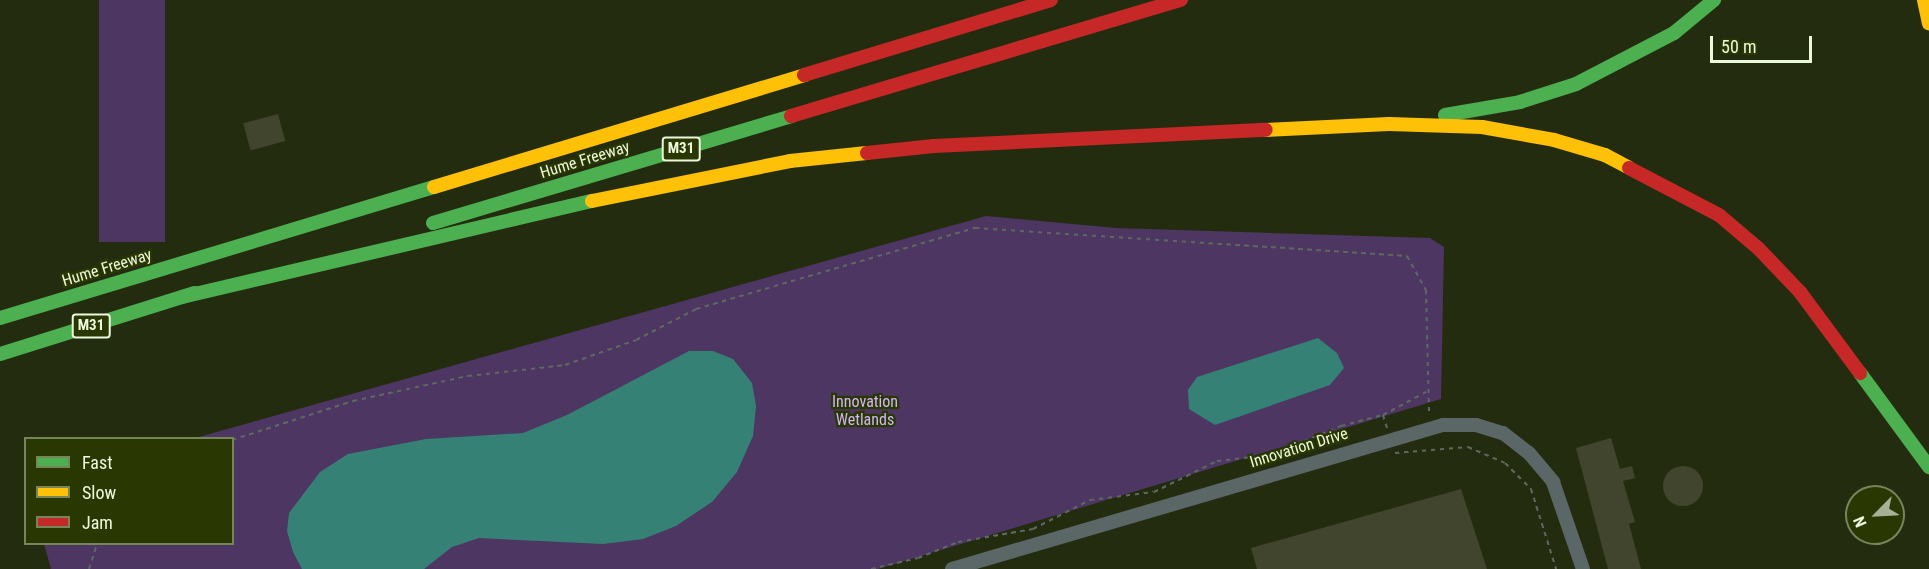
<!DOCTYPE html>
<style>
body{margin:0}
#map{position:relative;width:1929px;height:569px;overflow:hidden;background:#242c0f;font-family:"Roboto Condensed",sans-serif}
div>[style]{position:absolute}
.green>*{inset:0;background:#4d3661;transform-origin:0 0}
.water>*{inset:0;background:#368176}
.building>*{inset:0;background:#42452d;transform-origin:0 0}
.round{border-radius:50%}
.path>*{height:2px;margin-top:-1px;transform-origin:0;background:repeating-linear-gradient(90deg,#5e6862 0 4.5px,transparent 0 9px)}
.street>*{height:14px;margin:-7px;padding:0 7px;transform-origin:7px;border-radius:7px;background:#5b6666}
.fast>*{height:14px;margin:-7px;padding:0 7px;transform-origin:7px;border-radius:7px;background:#4caf50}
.slow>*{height:14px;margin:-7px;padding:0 7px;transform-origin:7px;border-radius:7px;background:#ffc107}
.jam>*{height:14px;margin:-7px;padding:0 7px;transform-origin:7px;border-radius:7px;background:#c62828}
span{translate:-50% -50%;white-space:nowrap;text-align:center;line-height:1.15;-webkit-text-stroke:4.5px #293803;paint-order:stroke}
.shield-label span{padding:2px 4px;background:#293803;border:2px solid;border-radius:4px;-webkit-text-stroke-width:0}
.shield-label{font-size:15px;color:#edf9dd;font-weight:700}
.street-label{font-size:16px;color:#edf9dd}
.park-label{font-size:16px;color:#d4b5f8}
.legend{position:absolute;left:24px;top:437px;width:210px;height:108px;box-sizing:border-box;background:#293803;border:2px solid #77855a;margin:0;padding:8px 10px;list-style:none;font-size:18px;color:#edf9dd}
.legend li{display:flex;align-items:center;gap:12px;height:30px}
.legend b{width:30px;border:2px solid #77855a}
.north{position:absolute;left:1845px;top:485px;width:60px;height:60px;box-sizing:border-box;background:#293803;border:2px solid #77855a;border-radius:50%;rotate:246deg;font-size:16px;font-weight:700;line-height:24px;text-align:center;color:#edf9dd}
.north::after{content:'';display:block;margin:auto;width:21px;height:27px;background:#a7b195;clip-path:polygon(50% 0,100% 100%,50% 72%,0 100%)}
.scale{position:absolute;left:1710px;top:36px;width:102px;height:27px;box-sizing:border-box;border:3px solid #edf9dd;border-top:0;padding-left:8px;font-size:18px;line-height:21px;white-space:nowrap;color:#edf9dd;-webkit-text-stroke:4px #293803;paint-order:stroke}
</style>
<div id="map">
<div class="green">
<div style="left:99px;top:0;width:66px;height:242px"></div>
<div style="clip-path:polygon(986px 216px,1116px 228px,1430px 238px,1444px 247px,1441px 399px,878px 569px,51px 569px,44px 544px,232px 544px,232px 438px,195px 438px)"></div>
</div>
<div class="water">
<div style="clip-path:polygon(1318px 338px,1337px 353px,1344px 368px,1330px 385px,1215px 425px,1189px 409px,1188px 390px,1197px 377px)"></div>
<div style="clip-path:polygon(689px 351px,713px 351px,733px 359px,752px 383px,756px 406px,753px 436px,737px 472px,712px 502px,676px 526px,643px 539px,603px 544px,479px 538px,452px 547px,424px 569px,302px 569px,293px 552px,287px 531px,289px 513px,320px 472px,348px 454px,426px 439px,523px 433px,567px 415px)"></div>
</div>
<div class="building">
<div style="left:278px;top:114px;width:28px;height:36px;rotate:75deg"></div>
<div style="clip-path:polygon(1611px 438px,1620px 469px,1632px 466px,1635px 478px,1623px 481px,1635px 522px,1629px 524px,1641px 569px,1608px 569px,1576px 448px)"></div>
<div class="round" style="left:1663px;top:466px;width:40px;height:40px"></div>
<div style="clip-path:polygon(1461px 489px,1487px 569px,1257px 569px,1251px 548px)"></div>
</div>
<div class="path">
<div style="left:1383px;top:415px;width:49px;rotate:-28.1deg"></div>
<div style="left:232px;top:440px;width:127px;rotate:-17.9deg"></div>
<div style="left:353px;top:401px;width:118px;rotate:-12.3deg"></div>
<div style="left:468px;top:376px;width:98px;rotate:-6.5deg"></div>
<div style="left:565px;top:365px;width:75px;rotate:-19.4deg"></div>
<div style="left:636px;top:340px;width:68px;rotate:-27.3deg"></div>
<div style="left:696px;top:309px;width:291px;rotate:-16.2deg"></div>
<div style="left:975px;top:228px;width:433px;rotate:3.7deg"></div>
<div style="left:1407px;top:256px;width:39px;rotate:61deg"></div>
<div style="left:1426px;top:290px;width:126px;rotate:88.6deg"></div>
<div style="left:1395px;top:453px;width:73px;rotate:-4.7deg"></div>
<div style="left:1468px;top:447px;width:40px;rotate:23.4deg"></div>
<div style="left:1505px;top:463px;width:37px;rotate:45deg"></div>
<div style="left:1531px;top:489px;width:84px;rotate:72.6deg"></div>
<div style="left:89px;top:569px;width:26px;rotate:-72deg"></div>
<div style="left:871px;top:569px;width:48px;rotate:-13.2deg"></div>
<div style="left:918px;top:558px;width:43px;rotate:-21.8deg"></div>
<div style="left:958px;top:542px;width:76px;rotate:-9.8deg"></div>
<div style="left:1033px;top:529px;width:64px;rotate:-27deg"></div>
<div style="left:1090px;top:500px;width:64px;rotate:-7.1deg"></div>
<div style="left:1154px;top:492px;width:70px;rotate:-26.2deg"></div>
<div style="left:1217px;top:461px;width:54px;rotate:-6.3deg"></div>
<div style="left:1271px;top:455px;width:76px;rotate:-22.5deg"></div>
<div style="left:1341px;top:426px;width:43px;rotate:-14.7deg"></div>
<div style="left:1383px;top:415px;width:14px;rotate:73deg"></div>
</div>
<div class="street">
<div style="left:952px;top:569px;width:512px;rotate:-16.35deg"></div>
<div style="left:1443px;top:425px;width:33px"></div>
<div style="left:1476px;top:425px;width:28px;rotate:17deg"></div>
<div style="left:1503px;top:433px;width:33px;rotate:38deg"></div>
<div style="left:1529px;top:453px;width:38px;rotate:50deg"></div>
<div style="left:1553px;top:482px;width:92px;rotate:71deg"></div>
</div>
<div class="fast">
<div style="left:1445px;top:115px;width:76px;rotate:-9.8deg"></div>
<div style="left:1520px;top:102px;width:59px;rotate:-17.8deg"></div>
<div style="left:1576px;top:84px;width:110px;rotate:-27.5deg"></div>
<div style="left:1674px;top:33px;width:52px;rotate:-39.5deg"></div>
<div style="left:433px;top:223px;width:374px;rotate:-16.6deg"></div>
<div style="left:182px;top:297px;width:421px;rotate:-13.2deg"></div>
<div style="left:0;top:318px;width:453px;rotate:-16.8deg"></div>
<div style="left:0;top:354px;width:204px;rotate:-17.4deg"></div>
<div style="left:1860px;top:373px;width:117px;rotate:53.7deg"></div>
</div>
<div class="slow">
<div style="left:1924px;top:0;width:24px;rotate:78deg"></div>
<div style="left:1266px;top:130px;width:123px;rotate:-2.8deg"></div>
<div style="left:1389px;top:124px;width:93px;rotate:1.8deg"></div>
<div style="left:1482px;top:127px;width:73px;rotate:10.2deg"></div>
<div style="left:1554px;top:140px;width:53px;rotate:16.4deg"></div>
<div style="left:1605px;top:155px;width:27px;rotate:28deg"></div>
<div style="left:434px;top:187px;width:387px;rotate:-16.8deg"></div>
<div style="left:592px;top:201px;width:202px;rotate:-11.4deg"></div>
<div style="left:790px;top:161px;width:77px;rotate:-5.9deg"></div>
</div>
<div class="jam">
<div style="left:804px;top:75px;width:258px;rotate:-16.9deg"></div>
<div style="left:791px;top:116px;width:407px;rotate:-16.6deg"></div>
<div style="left:867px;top:153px;width:67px;rotate:-6deg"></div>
<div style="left:934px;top:146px;width:332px;rotate:-2.8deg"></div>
<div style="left:1629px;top:168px;width:102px;rotate:27.6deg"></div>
<div style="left:1719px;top:215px;width:52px;rotate:40.4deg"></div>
<div style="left:1759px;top:249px;width:59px;rotate:46.4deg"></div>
<div style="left:1800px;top:292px;width:101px;rotate:53.5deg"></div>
</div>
<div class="shield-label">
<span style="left:681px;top:149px">M31</span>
<span style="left:91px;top:326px">M31</span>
</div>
<div class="street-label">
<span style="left:585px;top:160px;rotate:-17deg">Hume Freeway</span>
<span style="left:107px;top:268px;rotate:-17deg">Hume Freeway</span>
<span style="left:1299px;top:448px;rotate:-17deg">Innovation Drive</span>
</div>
<div class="park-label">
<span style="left:865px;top:411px">Innovation<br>Wetlands</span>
</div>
<ul class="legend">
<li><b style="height:8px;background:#4caf50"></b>Fast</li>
<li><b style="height:8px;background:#ffc107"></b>Slow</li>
<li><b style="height:8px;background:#c62828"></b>Jam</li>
</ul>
<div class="north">N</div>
<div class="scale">50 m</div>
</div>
